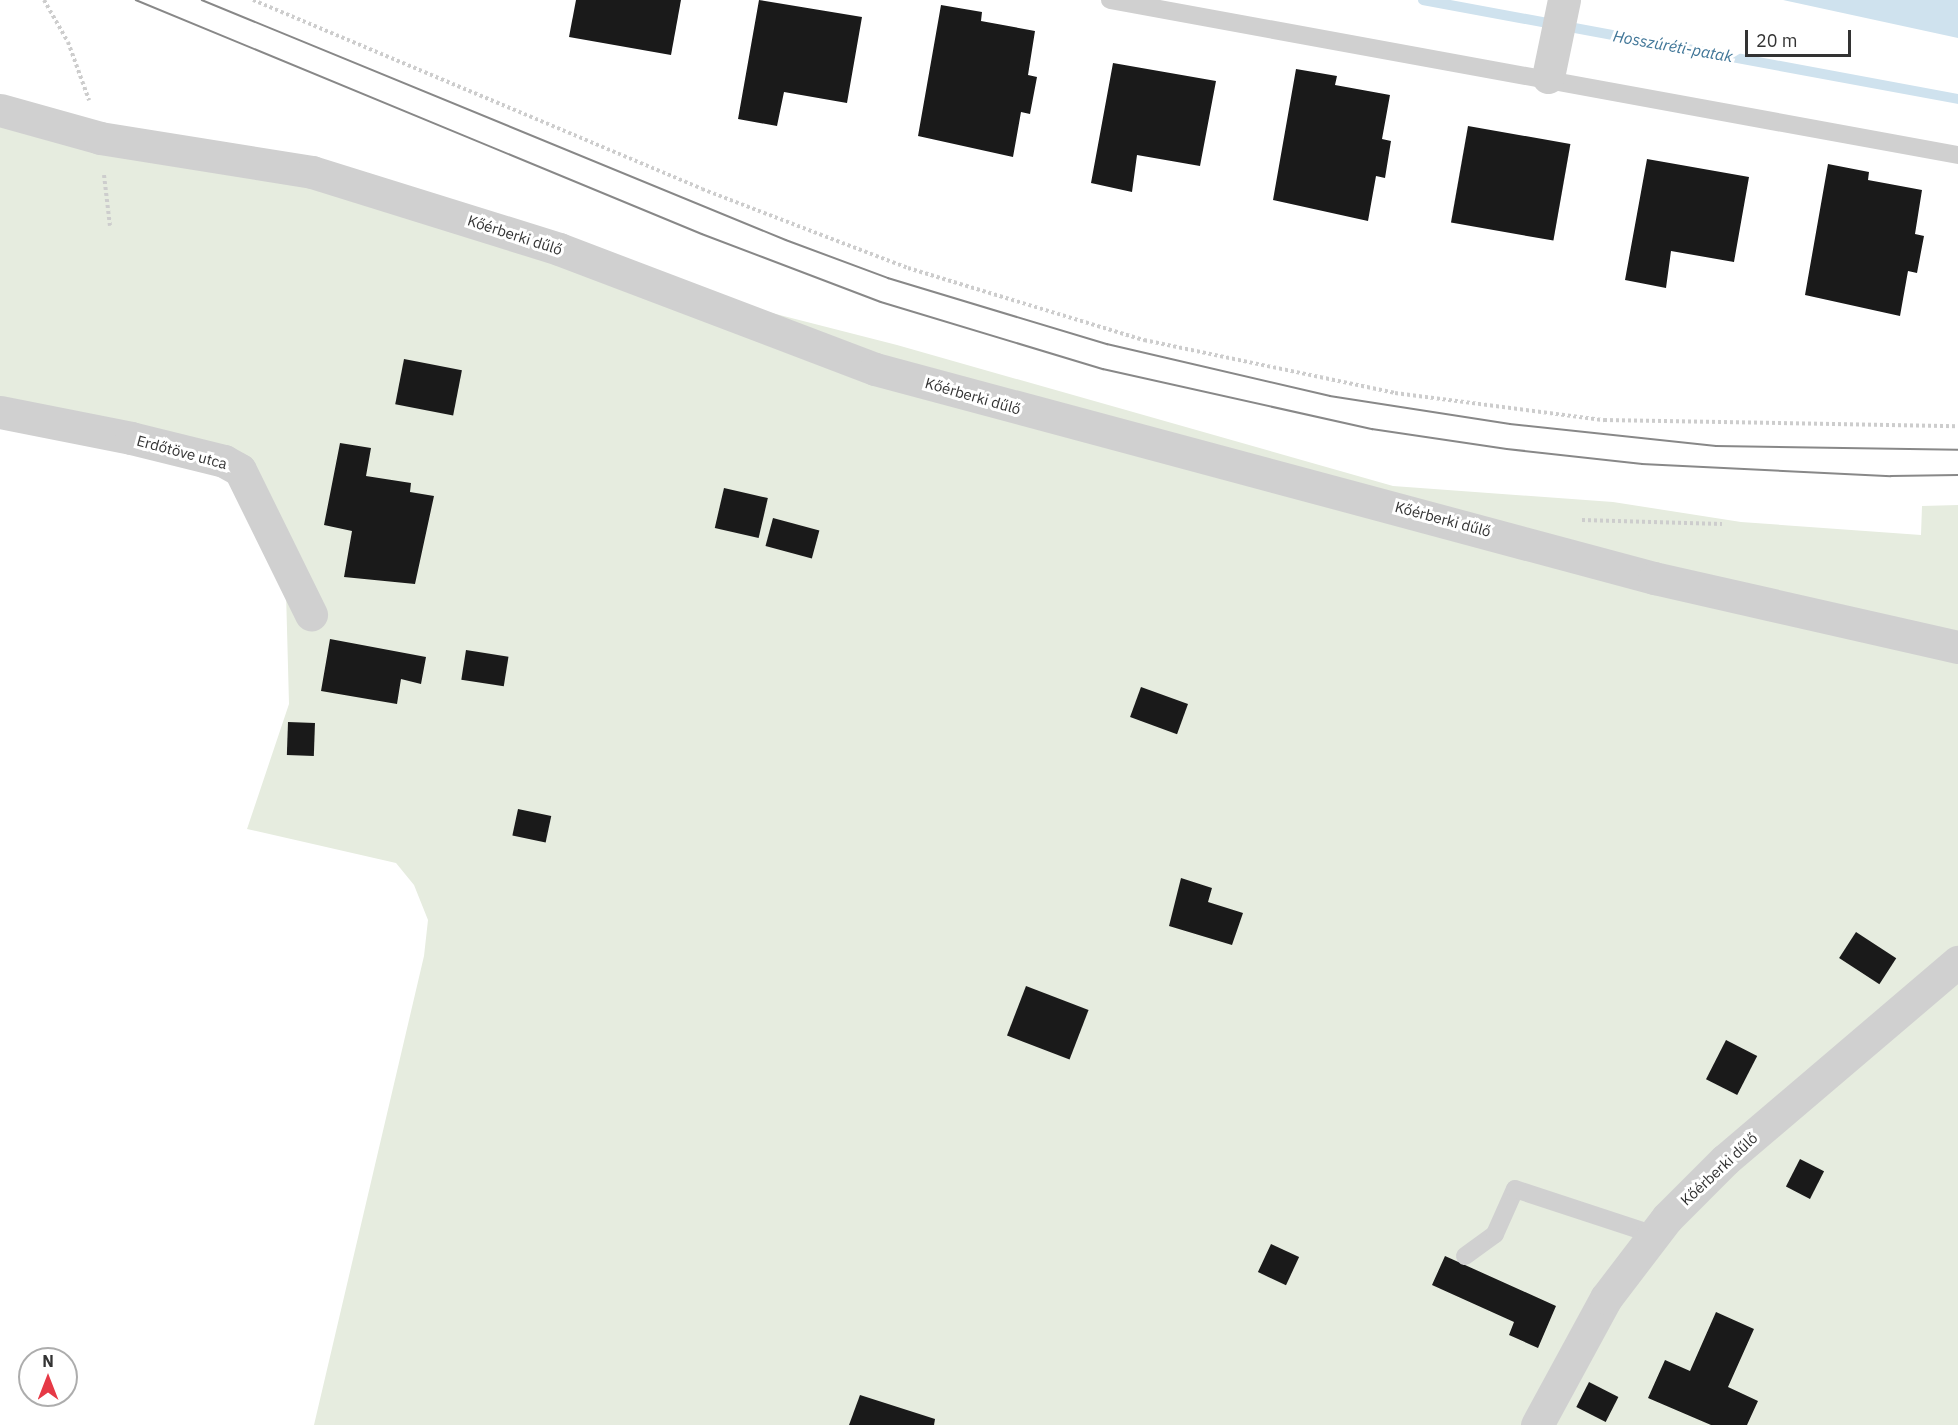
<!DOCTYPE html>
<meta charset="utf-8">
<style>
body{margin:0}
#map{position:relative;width:1958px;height:1425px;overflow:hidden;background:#fff;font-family:"IBM Plex Sans",sans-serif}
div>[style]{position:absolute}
.green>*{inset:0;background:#e6ecdf}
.water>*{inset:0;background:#cfe2ee}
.stream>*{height:10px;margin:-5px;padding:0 5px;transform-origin:5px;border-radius:5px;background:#cfe2ee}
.building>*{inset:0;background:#1a1a1a;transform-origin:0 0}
.path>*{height:4px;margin-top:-2px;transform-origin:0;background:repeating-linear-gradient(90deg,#cdcdcd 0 3px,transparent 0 6px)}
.service>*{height:18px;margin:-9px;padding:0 9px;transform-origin:9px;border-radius:9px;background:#d0d0d0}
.minor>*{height:33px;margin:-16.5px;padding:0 16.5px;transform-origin:16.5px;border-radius:16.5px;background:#d0d0d0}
.tram>*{height:1.5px;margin:-0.75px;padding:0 0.75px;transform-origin:0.75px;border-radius:0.75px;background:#888}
span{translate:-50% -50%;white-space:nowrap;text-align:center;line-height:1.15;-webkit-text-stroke:6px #fff;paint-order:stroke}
.street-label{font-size:15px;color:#333}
.water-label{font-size:16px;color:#3f7597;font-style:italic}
.north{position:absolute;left:18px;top:1347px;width:60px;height:60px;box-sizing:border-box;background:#fff;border:2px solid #adadad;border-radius:50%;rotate:0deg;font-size:16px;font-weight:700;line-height:24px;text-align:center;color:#333}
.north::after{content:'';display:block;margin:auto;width:21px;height:27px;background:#e63946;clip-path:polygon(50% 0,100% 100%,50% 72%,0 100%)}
.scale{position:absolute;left:1745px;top:30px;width:106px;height:27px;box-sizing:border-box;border:3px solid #333;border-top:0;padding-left:8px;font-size:18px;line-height:21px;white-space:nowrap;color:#333;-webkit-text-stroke:4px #fff;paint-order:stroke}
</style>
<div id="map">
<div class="green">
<div style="clip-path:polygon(0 110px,312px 172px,643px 280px,897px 345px,1393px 486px,1613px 502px,1741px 522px,1921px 535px,1922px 506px,1958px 505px,1958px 1425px,314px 1425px,424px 956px,428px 920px,414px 885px,396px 863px,247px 829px,289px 704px,286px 592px,238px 480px,0 420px)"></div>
</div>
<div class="water">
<div style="clip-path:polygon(1783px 0,1958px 0,1958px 38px)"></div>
</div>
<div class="stream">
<div style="left:1423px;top:0;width:544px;rotate:10.48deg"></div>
</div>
<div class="building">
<div style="clip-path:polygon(576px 0,681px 0,671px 55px,569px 37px)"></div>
<div style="clip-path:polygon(759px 0,862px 17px,847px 103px,784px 92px,777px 126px,738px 119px)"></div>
<div style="clip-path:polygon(941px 5px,982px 12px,981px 21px,1035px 31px,1028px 75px,1037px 77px,1030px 114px,1021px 112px,1013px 157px,918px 136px)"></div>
<div style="clip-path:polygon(1113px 63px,1216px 81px,1200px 166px,1137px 155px,1132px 192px,1091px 183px)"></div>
<div style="clip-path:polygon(1296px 69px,1337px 76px,1335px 85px,1390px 95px,1382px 139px,1391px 141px,1385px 178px,1376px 176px,1368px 221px,1273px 200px)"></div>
<div style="left:1468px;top:126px;width:104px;height:98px;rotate:10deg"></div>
<div style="clip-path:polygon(1647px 159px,1749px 177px,1734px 262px,1671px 251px,1666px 288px,1625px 280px)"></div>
<div style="clip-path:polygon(1828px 164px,1869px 172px,1868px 180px,1922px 190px,1915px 234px,1924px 236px,1917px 273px,1908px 271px,1900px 316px,1805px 295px)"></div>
<div style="left:404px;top:359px;width:59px;height:46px;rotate:11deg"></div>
<div style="clip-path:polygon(340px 443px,371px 448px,366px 476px,411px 483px,410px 492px,434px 496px,415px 584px,344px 577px,352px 531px,324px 525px)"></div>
<div style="left:724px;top:488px;width:45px;height:41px;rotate:13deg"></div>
<div style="left:773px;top:518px;width:48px;height:29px;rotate:15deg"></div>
<div style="clip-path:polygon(330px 639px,426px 657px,421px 684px,401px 679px,397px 704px,321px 691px)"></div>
<div style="left:466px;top:650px;width:43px;height:30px;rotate:9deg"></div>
<div style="left:1141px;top:687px;width:50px;height:32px;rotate:20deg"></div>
<div style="left:288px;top:722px;width:27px;height:33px;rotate:2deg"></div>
<div style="left:518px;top:809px;width:34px;height:27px;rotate:12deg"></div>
<div style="clip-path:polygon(1181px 878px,1212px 888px,1208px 902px,1243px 913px,1232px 945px,1169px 926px)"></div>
<div style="left:1856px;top:932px;width:48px;height:31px;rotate:33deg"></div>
<div style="left:1026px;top:986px;width:67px;height:53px;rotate:21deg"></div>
<div style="left:1726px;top:1040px;width:35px;height:44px;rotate:27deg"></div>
<div style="left:1800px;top:1159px;width:27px;height:31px;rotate:27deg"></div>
<div style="left:1271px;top:1244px;width:31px;height:31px;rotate:25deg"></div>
<div style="clip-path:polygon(1445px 1256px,1556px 1306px,1538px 1348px,1509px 1335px,1514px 1322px,1432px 1285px)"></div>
<div style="clip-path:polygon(1716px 1312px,1754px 1329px,1728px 1387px,1758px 1401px,1747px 1425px,1711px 1425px,1648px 1398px,1665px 1360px,1690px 1371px)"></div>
<div style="left:1589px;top:1382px;width:33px;height:28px;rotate:27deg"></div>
<div style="clip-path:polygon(860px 1395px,935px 1419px,934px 1425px,849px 1425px)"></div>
</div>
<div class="path">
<div style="left:44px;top:0;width:48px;rotate:60.3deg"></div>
<div style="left:68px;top:42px;width:62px;rotate:70.1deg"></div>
<div style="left:253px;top:0;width:487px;rotate:22.8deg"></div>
<div style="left:702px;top:189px;width:221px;rotate:21deg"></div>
<div style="left:908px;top:268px;width:247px;rotate:17deg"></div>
<div style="left:1144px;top:340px;width:257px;rotate:11.9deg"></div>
<div style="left:1395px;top:393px;width:211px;rotate:7.4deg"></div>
<div style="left:1604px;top:420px;width:354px;rotate:1deg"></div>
<div style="left:104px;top:175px;width:51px;rotate:83.3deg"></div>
<div style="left:1582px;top:520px;width:140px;rotate:1.6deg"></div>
</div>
<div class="service">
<div style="left:1110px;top:0;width:862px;rotate:10.36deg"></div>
<div style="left:1465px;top:1256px;width:37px;rotate:-36deg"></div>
<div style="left:1495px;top:1234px;width:49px;rotate:-66deg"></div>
<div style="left:1515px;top:1189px;width:144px;rotate:18.2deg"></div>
</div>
<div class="minor">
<div style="left:1548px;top:77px;width:79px;rotate:-78.3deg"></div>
<div style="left:0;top:110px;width:104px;rotate:15.6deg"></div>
<div style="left:100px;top:138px;width:215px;rotate:9.1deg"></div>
<div style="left:312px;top:172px;width:259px;rotate:17.3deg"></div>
<div style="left:559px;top:249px;width:338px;rotate:20.8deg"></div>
<div style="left:875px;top:369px;width:807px;rotate:15.02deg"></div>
<div style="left:1654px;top:578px;width:312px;rotate:12.8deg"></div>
<div style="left:0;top:412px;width:134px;rotate:11.2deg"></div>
<div style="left:131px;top:438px;width:96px;rotate:13.9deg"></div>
<div style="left:224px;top:461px;width:18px;rotate:29deg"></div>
<div style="left:240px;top:470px;width:161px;rotate:63.8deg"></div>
<div style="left:1537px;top:1425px;width:145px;rotate:-61.5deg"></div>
<div style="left:1606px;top:1298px;width:101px;rotate:-52.7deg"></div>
<div style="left:1667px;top:1218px;width:82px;rotate:-45deg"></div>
<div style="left:1725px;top:1160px;width:306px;rotate:-40.4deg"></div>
</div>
<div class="tram">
<div style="left:136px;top:0;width:612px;rotate:22.46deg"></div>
<div style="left:702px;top:234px;width:191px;rotate:20.8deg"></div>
<div style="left:881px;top:302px;width:232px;rotate:16.8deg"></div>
<div style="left:1103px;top:369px;width:276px;rotate:12.6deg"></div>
<div style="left:1372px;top:429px;width:136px;rotate:8.4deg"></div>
<div style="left:1507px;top:449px;width:136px;rotate:6.3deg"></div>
<div style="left:1642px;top:464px;width:249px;rotate:2.8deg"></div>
<div style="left:1891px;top:476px;width:67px;rotate:-0.9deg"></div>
<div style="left:202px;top:0;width:631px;rotate:22.34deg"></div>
<div style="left:786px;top:240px;width:109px;rotate:20.4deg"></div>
<div style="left:888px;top:278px;width:229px;rotate:16.8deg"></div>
<div style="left:1107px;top:344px;width:229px;rotate:13.1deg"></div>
<div style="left:1330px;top:396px;width:182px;rotate:8.8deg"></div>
<div style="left:1510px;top:424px;width:207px;rotate:6.1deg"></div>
<div style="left:1716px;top:446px;width:242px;rotate:0.9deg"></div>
</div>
<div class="street-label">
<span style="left:515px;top:235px;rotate:18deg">Kőérberki dűlő</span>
<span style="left:973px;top:396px;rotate:16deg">Kőérberki dűlő</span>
<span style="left:182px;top:452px;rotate:15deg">Erdőtöve utca</span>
<span style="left:1443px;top:519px;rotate:15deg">Kőérberki dűlő</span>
<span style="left:1719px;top:1169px;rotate:-43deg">Kőérberki dűlő</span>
</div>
<div class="water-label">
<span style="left:1673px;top:46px;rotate:10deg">Hosszúréti-patak</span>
</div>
<div class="north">N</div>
<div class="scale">20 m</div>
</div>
